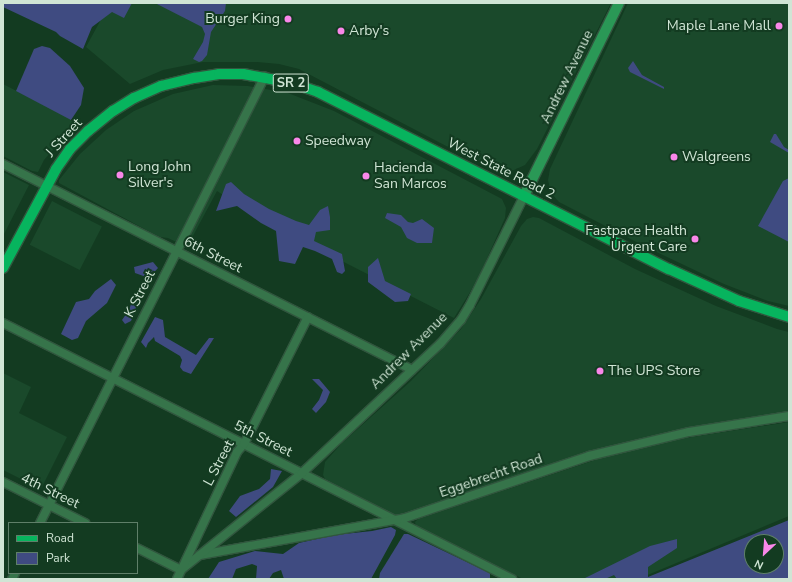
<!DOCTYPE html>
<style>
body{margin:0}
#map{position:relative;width:792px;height:582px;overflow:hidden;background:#133b21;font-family:"Nunito Sans",sans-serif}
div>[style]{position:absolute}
.built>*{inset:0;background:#1a492b;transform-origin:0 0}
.green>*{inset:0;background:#3f4b81}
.roads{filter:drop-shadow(1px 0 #31563e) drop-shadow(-1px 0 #31563e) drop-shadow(0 1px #31563e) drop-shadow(0 -1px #31563e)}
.street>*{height:8px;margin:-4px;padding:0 4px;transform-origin:4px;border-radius:4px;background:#36744a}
.secondary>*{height:10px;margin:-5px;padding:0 5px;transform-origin:5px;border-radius:5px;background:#2a9856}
.primary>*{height:10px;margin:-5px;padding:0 5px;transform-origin:5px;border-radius:5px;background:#07b45e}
.dots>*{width:11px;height:11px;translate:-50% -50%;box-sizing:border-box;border:2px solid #133b21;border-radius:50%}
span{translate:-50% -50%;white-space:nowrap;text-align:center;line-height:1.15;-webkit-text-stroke:4px #133b21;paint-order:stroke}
.shield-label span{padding:1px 3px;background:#133b21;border:1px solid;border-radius:3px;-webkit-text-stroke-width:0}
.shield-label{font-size:13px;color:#d0e5d5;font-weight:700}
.poi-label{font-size:14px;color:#d0e5d5}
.right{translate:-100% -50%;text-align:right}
.left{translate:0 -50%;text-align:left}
.street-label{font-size:14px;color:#d0e5d5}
.frame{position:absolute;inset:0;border:4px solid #d0e5d5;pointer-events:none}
.legend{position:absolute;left:8px;top:522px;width:130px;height:52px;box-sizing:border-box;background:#133b21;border:1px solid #5f7f69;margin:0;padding:5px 7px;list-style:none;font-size:12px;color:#d0e5d5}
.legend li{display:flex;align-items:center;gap:8px;height:20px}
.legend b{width:20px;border:1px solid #5f7f69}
.north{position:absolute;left:744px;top:534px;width:40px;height:40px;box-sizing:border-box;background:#133b21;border:1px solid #5f7f69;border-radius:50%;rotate:206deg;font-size:11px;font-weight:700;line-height:16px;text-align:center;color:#d0e5d5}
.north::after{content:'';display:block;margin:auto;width:14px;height:18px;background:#f987e9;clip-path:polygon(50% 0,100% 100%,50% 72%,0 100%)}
</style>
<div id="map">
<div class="built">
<div style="clip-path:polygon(110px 3px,611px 3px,537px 149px,525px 165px,514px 170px,496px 170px,450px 148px,299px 69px,279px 64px,257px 62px,203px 62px,163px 70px,130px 84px,86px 47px)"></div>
<div style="clip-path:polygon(628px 3px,789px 3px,789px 306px,768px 301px,724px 284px,646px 247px,559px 202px,551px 193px,548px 180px,550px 169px)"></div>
<div style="clip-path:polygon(3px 84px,77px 122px,44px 160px,38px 172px,32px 171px,3px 156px)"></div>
<div style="clip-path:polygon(213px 85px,248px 86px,288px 93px,334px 111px,502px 199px,506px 208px,505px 218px,477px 281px,454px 318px,265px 222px,217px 191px,187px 247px,168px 238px,160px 237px,150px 232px,59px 183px,59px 180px,80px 154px,106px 130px,134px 111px,173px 94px)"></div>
<div style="clip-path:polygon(3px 172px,29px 185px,3px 236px)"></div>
<div style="left:52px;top:201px;width:56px;height:49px;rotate:27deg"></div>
<div style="clip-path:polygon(533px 217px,539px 218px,635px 269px,716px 306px,777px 329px,789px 332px,789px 411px,658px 435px,585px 452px,400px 515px,393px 514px,325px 479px,323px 475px,325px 462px,342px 443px,411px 381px,461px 329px,481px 299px,521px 226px,527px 219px)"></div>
<div style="clip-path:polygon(3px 373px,31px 387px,19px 413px,67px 437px,41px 489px,3px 470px)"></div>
<div style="clip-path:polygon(789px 422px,789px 516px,638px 579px,523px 579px,416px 526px,415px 522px,418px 519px,604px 457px,685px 438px)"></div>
</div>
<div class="green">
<div style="clip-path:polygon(3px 3px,132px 3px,124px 18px,112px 12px,92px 27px,83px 49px,60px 36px,56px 32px,3px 7px)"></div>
<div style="clip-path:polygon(155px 3px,226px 3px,225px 11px,211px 32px,207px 55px,202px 61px,199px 62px,193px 59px,203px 42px,205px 34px,202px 27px)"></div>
<div style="clip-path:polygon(42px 46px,50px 48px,70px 66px,84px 88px,81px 105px,71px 120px,16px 91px,34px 49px)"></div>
<div style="clip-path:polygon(633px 61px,642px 75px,664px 87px,664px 89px,630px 72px,628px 68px)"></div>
<div style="clip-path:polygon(774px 134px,776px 134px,784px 147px,789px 150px,789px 153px,770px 142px)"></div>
<div style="clip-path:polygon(789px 178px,789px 242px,758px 226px,783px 181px)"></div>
<div style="clip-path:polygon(231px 182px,244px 194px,269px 209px,296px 221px,309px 225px,320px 210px,328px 206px,330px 217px,330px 230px,316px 232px,314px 241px,342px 254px,345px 271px,342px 274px,337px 272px,332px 259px,315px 251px,303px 247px,295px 264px,279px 261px,276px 231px,261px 223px,237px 206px,216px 211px,226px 184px)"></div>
<div style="clip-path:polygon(387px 213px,401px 215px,408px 222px,413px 223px,422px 219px,434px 228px,432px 243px,417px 243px,407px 238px,401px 227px,385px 218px)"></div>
<div style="clip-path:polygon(378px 258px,385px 281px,411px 294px,408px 301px,395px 302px,368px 282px,368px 267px)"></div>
<div style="clip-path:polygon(153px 262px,158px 268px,149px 278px,135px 273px,134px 267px)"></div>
<div style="clip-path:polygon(111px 279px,116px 285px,107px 303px,86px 321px,78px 338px,72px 340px,61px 334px,76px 302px,89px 299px,95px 291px)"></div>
<div style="clip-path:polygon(144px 292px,131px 321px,125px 324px,122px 320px,129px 310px,135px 293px)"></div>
<div style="clip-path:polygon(155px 317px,163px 320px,165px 337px,196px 355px,209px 338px,214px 338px,191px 374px,183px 371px,180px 367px,182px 360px,180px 356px,155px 341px,154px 337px,148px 343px,146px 348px,141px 342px)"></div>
<div style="clip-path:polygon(312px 379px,319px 379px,330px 392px,326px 402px,316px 413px,312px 409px,319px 400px,323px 390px)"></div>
<div style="clip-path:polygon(271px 469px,282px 471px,273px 487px,236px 517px,229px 511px,240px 496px,259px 489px,270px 479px)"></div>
<div style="clip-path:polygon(evenodd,789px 520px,789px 579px,617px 579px,614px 575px,605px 579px,583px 579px,650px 546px,677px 539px,677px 548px,648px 567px,648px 577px,789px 520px,752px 542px,776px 542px,776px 566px,752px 566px,752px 542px)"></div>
<div style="clip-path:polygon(391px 527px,396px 530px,395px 535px,371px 579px,284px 579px,281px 570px,273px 573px,269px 579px,256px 579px,257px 566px,252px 564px,236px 569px,232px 579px,208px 579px,219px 562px,255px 551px,283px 554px,299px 543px,335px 535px,372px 531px)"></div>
<div style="clip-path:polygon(404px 534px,408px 534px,490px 573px,490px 579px,379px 579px,380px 573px)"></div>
</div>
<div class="roads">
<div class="street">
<div style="left:3px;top:164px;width:458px;rotate:26.7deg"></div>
<div style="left:3px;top:323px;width:570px;rotate:26.7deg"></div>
<div style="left:3px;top:482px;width:92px;rotate:26.6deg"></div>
<div style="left:40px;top:523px;width:500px;rotate:-63.28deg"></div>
<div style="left:137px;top:548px;width:49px;rotate:26.6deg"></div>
<div style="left:200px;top:555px;width:208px;rotate:-10.2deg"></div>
<div style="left:405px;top:518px;width:194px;rotate:-18.6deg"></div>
<div style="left:589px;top:456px;width:103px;rotate:-13.5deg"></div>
<div style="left:689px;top:432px;width:101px;rotate:-9.1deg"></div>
<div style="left:181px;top:570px;width:155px;rotate:-38.7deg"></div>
<div style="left:302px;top:473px;width:189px;rotate:-43.1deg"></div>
<div style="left:440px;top:344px;width:32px;rotate:-49deg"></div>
<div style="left:461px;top:320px;width:17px;rotate:-59deg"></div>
<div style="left:470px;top:305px;width:122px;rotate:-63.6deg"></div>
<div style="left:12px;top:579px;width:7px;rotate:-63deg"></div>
<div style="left:177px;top:579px;width:140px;rotate:-64.7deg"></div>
<div style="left:237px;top:452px;width:11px;rotate:-49deg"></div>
<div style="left:244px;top:444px;width:142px;rotate:-63.3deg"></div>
</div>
<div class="secondary">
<div style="left:524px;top:196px;width:215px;rotate:-63.8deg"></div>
</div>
<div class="primary">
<div style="left:3px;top:268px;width:112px;rotate:-61.8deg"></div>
<div style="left:56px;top:169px;width:24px;rotate:-55deg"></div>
<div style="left:70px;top:149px;width:25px;rotate:-45deg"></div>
<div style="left:88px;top:131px;width:32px;rotate:-39deg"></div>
<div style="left:113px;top:111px;width:25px;rotate:-32deg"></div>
<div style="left:134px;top:98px;width:30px;rotate:-24deg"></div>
<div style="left:161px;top:86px;width:34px;rotate:-14deg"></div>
<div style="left:194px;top:78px;width:25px;rotate:-9deg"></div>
<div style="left:219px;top:74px;width:24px"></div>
<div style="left:243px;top:74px;width:50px;rotate:10.4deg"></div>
<div style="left:292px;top:83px;width:28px;rotate:19deg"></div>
<div style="left:318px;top:92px;width:393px;rotate:26.8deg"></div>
<div style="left:669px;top:269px;width:77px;rotate:24.6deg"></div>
<div style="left:739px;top:301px;width:52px;rotate:17.7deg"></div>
</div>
</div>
<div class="dots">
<div style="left:288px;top:19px;background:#f987e9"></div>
<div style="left:779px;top:26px;background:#f987e9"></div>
<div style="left:341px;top:31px;background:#f987e9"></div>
<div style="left:297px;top:141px;background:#f987e9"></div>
<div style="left:674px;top:157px;background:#f987e9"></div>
<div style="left:120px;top:175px;background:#f987e9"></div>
<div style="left:366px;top:176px;background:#f987e9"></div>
<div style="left:695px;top:239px;background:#f987e9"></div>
<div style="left:600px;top:371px;background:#f987e9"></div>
</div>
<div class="shield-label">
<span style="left:291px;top:83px">SR 2</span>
</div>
<div class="poi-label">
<span class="right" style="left:280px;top:19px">Burger King</span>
<span class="right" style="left:771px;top:26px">Maple Lane Mall</span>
<span class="left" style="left:349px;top:31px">Arby's</span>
<span class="left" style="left:305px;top:141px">Speedway</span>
<span class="left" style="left:682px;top:157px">Walgreens</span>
<span class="left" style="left:128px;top:175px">Long John<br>Silver's</span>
<span class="left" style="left:374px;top:176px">Hacienda<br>San Marcos</span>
<span class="right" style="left:687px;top:239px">Fastpace Health<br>Urgent Care</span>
<span class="left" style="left:608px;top:371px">The UPS Store</span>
</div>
<div class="street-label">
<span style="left:567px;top:77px;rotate:-64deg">Andrew Avenue</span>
<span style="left:64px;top:138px;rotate:-48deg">J Street</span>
<span style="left:501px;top:169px;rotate:27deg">West State Road 2</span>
<span style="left:213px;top:255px;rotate:27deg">6th Street</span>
<span style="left:140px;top:294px;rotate:-63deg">K Street</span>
<span style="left:409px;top:351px;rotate:-45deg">Andrew Avenue</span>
<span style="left:263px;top:439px;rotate:27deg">5th Street</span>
<span style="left:219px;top:463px;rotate:-62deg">L Street</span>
<span style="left:491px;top:476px;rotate:-19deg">Eggebrecht Road</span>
<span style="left:50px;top:491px;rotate:26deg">4th Street</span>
</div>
<div class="frame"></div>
<ul class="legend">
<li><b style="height:5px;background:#07b45e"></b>Road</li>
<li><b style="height:11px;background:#3f4b81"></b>Park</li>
</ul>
<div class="north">N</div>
</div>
